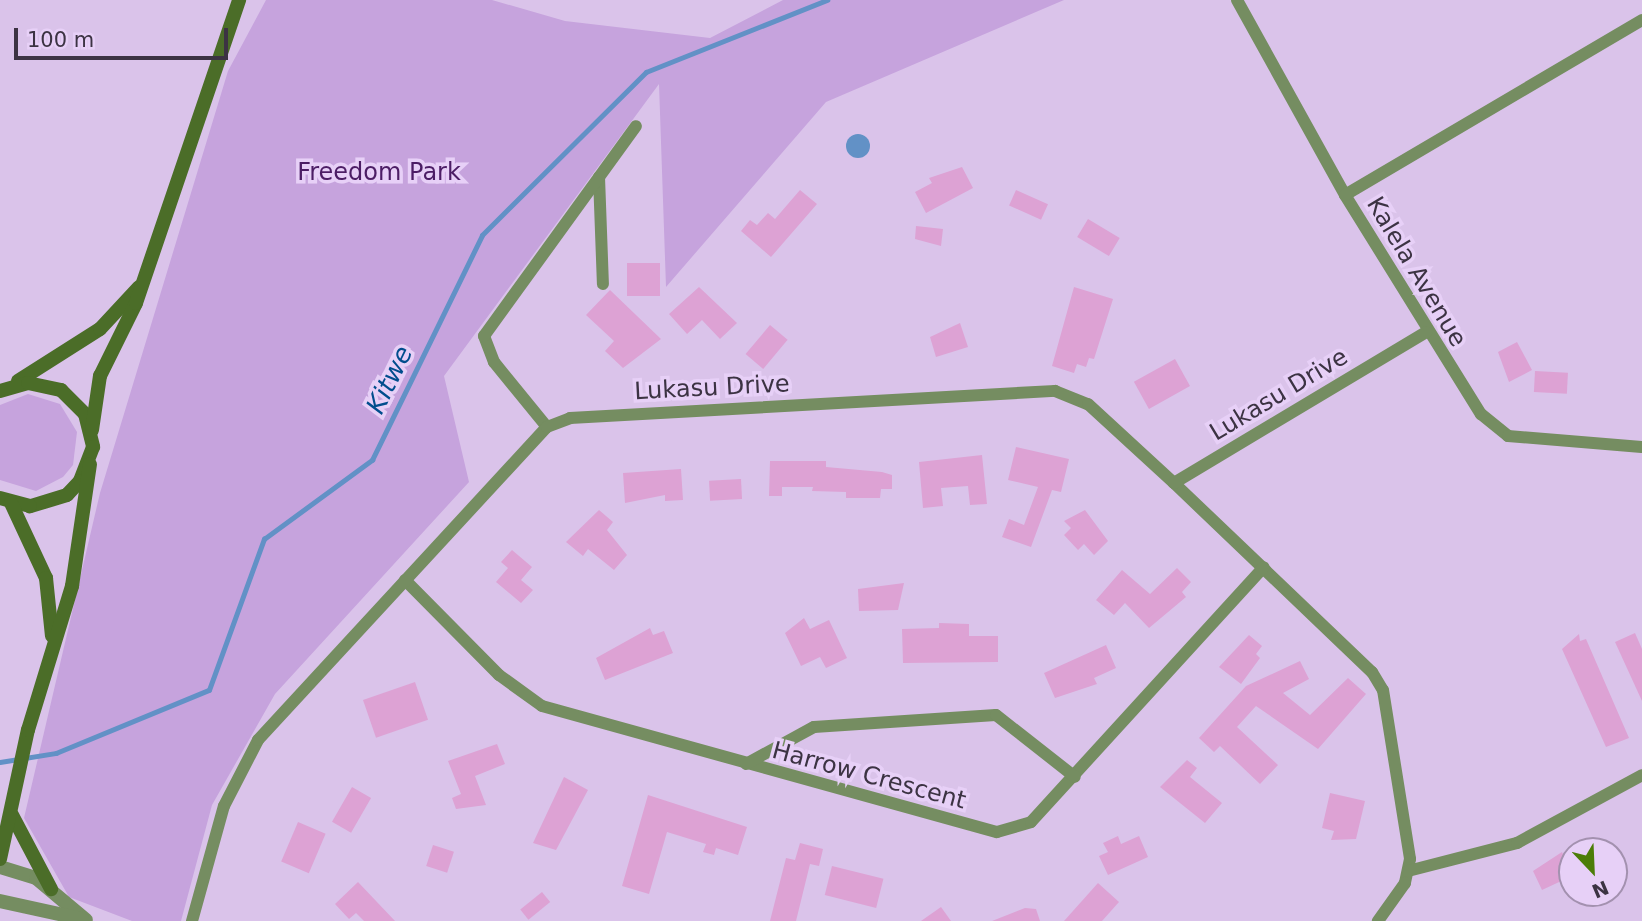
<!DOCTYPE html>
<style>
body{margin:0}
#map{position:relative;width:1642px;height:921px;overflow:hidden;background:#dac3ea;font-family:"DejaVu Sans",sans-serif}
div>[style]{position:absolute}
.green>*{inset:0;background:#c6a3dd}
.water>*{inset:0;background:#6291c6}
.round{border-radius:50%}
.stream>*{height:4.5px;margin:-2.25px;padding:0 2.25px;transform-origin:2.25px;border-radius:2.25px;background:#6291c6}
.building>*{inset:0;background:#dda2d4;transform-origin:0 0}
.minor>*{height:12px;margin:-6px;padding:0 6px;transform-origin:6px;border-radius:6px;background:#758d61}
.tertiary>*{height:14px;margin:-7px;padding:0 7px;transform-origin:7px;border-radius:7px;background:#758d61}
.secondary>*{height:14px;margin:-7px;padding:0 7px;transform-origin:7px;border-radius:7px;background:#4b6d28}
span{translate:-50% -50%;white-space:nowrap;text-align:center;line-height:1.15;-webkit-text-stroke:7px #e7d0f7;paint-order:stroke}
.park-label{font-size:24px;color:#4c1d65}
.street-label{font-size:24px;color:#3c3343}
.water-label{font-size:26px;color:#004d8d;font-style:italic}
.north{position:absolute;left:1558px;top:837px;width:70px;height:70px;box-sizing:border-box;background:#e7d0f7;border:2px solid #a391af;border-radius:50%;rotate:157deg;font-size:19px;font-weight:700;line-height:28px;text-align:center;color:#3c3343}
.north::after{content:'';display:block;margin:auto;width:24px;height:32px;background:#4c7d08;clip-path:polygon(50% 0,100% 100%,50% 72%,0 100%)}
.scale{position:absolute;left:14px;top:28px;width:214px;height:32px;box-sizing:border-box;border:4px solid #3c3343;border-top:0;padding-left:9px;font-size:21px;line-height:24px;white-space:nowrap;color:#3c3343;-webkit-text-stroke:5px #e7d0f7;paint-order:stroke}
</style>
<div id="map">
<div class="green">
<div style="clip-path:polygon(266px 0,492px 0,565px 21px,710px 38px,783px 0,1064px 0,826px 102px,666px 287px,659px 84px,444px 376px,469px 482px,275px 694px,212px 805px,181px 921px,132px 921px,69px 897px,24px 818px,100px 493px,228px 71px)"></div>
<div style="clip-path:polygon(28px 394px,60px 404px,77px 432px,73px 465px,63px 477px,36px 491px,0 480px,0 405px)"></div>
</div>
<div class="water">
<div class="round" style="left:846px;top:134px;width:24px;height:24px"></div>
</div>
<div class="stream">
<div style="left:0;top:762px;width:57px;rotate:-9.1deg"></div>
<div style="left:56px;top:753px;width:165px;rotate:-22.4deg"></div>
<div style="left:209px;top:690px;width:161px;rotate:-70deg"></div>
<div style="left:264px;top:539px;width:134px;rotate:-36.2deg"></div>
<div style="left:372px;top:460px;width:250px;rotate:-63.9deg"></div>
<div style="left:482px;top:235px;width:231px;rotate:-44.8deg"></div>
<div style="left:646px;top:72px;width:195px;rotate:-21.7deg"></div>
</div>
<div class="building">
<div style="clip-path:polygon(962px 167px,973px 188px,926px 213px,915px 192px,932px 183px,929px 178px)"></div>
<div style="clip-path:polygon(800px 190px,817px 204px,771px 257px,741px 231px,750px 220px,757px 225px,768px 213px,775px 219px)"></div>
<div style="left:1016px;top:190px;width:35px;height:17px;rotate:24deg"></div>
<div style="left:1088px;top:219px;width:37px;height:21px;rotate:31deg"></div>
<div style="clip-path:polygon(916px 226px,943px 229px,941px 246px,915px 239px)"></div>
<div style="left:627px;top:263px;width:33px;height:33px"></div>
<div style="clip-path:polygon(699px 287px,737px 323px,720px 339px,702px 320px,687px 334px,669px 314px)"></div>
<div style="clip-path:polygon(1074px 287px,1113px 299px,1094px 359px,1089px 358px,1086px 367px,1077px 364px,1074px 373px,1052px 366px)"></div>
<div style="clip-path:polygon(610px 290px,661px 339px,623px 368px,605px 351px,614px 341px,586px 315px)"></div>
<div style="clip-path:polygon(960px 323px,968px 347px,936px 357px,930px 337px)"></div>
<div style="left:770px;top:325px;width:23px;height:38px;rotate:40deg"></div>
<div style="clip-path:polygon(1517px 342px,1532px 370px,1509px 382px,1498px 352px)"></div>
<div style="left:1175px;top:359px;width:31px;height:47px;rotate:61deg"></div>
<div style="left:1535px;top:371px;width:33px;height:21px;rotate:3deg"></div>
<div style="clip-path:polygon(1016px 447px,1069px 459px,1061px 492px,1052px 490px,1031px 547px,1002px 537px,1009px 519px,1024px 525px,1038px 487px,1008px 480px)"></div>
<div style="clip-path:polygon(982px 455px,987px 504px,970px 505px,968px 486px,941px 488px,943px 506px,923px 508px,919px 462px)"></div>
<div style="clip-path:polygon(770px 461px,826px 461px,826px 467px,882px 472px,892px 475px,892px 489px,881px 489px,880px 498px,846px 498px,846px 492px,812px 491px,813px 487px,782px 487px,782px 496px,769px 496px)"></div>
<div style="clip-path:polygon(681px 469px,683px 500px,665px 501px,665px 495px,625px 503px,623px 473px)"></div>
<div style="left:741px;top:479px;width:20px;height:32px;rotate:87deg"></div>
<div style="clip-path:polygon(599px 510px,613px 522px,607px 530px,627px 555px,614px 570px,588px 549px,583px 556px,566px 542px)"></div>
<div style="clip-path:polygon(1085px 510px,1108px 541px,1094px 555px,1084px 544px,1078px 550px,1064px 535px,1071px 528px,1064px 521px)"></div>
<div style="clip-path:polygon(512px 550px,532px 567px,521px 580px,533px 590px,521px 603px,496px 582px,508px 568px,501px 562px)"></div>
<div style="clip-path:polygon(1177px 568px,1191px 582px,1182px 592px,1186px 597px,1149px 628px,1125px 603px,1114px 615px,1096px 600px,1122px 570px,1150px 594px)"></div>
<div style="clip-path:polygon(904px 583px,898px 610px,859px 611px,858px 589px)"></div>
<div style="clip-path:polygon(804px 618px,810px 629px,829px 620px,847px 658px,826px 668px,820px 657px,801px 666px,785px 633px)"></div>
<div style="clip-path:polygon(939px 623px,969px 624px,969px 636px,998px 636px,998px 662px,903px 663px,902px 629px,939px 628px)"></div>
<div style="clip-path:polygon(650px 628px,653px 635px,664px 631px,673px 653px,605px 680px,596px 658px)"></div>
<div style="clip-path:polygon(1635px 633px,1642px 649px,1642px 701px,1615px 642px)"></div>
<div style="clip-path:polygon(1579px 634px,1580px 641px,1586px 639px,1629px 738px,1606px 747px,1562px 649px)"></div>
<div style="clip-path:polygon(1249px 635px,1262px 646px,1256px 654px,1260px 658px,1241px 684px,1219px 667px)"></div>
<div style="clip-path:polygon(1106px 645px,1116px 668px,1094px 678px,1097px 684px,1055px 698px,1044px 673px)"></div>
<div style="clip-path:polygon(1300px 661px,1309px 679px,1283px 693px,1310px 715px,1348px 678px,1366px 694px,1318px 749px,1256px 706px,1237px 727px,1278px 765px,1260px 784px,1220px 746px,1214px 752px,1199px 738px,1246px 686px)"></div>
<div style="left:415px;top:682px;width:40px;height:55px;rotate:71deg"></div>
<div style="clip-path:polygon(497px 744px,505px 764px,475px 776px,486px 805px,456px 809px,452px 798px,461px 794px,448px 761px)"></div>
<div style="clip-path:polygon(1187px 760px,1197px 768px,1190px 777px,1222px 803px,1205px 823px,1160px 787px)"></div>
<div style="clip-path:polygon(564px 777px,588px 790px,556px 850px,533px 843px)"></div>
<div style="left:352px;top:787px;width:22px;height:40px;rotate:30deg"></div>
<div style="clip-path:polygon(1330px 793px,1365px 801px,1356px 839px,1331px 840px,1334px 831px,1322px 828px)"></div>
<div style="clip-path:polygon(648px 795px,747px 827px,738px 855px,716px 848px,714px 855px,703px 852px,706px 844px,667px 832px,649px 894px,622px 886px)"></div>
<div style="left:298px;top:822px;width:30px;height:43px;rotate:23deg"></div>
<div style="clip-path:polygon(1118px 836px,1121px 844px,1139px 836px,1148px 857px,1108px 875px,1099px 856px,1108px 852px,1103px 843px)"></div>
<div style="clip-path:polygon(800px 843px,823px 849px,819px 866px,810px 864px,796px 921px,770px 921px,786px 858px,795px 860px)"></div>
<div style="left:433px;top:845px;width:22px;height:22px;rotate:18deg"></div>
<div style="clip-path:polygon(1562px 852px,1564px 857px,1572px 854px,1572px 876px,1542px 890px,1533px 871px)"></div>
<div style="left:832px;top:866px;width:53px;height:30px;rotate:14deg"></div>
<div style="clip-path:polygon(358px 882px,395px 921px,364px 921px,356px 913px,349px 919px,335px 904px)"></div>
<div style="clip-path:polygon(1098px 883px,1119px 902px,1102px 921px,1064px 921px)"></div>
<div style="left:542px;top:892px;width:13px;height:28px;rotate:51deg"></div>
<div style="clip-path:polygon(941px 907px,951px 921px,921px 921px)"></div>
<div style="clip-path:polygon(1025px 908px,1036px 909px,1040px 921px,992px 921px)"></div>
</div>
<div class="minor">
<div style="left:1237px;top:0;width:223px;rotate:61deg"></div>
<div style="left:1345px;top:195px;width:258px;rotate:58.2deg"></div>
<div style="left:1481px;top:414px;width:35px;rotate:39deg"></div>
<div style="left:1508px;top:436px;width:134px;rotate:4.7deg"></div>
<div style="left:599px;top:177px;width:107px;rotate:87.9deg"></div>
<div style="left:1345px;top:195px;width:345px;rotate:-30.5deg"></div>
<div style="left:547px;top:427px;width:84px;rotate:-129.2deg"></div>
<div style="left:494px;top:362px;width:28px;rotate:-111deg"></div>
<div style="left:484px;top:336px;width:259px;rotate:-54.1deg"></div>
<div style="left:1174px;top:483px;width:274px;rotate:43.7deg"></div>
<div style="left:1372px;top:672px;width:21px;rotate:59deg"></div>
<div style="left:1383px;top:690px;width:171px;rotate:80.9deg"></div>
<div style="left:1410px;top:859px;width:25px;rotate:102deg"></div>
<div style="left:1405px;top:883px;width:47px;rotate:125.4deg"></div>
<div style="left:405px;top:580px;width:134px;rotate:45.3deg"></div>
<div style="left:499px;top:675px;width:53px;rotate:35.8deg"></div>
<div style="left:542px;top:706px;width:472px;rotate:15.5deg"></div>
<div style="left:997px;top:832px;width:35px;rotate:-16deg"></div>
<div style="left:1031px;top:822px;width:345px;rotate:-47.6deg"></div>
<div style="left:746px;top:764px;width:77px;rotate:-28.6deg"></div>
<div style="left:814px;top:727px;width:182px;rotate:-3.8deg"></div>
<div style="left:996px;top:715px;width:100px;rotate:38.1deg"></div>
<div style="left:1408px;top:871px;width:113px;rotate:-14.4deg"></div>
<div style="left:1517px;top:843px;width:142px;rotate:-28.5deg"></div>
<div style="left:192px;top:921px;width:119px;rotate:-74.5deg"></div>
<div style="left:224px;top:806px;width:74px;rotate:-62.7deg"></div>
<div style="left:258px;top:740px;width:426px;rotate:-47.3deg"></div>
<div style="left:547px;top:427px;width:25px;rotate:-21deg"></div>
<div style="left:570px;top:418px;width:486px;rotate:-3.2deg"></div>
<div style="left:1055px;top:391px;width:35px;rotate:22deg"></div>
<div style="left:1088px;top:404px;width:117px;rotate:42.6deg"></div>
<div style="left:1174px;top:483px;width:294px;rotate:-30.9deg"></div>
</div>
<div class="tertiary">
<div style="left:0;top:867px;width:38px;rotate:17deg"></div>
<div style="left:36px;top:878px;width:65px;rotate:40deg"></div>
<div style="left:0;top:901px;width:84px;rotate:12.4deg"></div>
</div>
<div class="secondary">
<div style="left:18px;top:381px;width:97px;rotate:-32.4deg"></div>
<div style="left:100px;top:329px;width:57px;rotate:-47.1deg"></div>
<div style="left:0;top:391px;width:29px;rotate:-16deg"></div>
<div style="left:28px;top:383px;width:34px;rotate:12deg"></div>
<div style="left:61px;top:390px;width:34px;rotate:45deg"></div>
<div style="left:85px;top:414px;width:34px;rotate:76deg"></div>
<div style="left:93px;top:447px;width:36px;rotate:111deg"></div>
<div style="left:80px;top:481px;width:19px;rotate:133deg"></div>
<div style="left:67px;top:495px;width:39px;rotate:163deg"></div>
<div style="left:30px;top:506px;width:31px;rotate:-165deg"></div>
<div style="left:92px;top:430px;width:55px;rotate:-81.6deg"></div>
<div style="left:100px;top:376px;width:81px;rotate:-63.7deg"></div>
<div style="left:136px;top:303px;width:320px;rotate:-71.2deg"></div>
<div style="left:11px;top:503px;width:83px;rotate:65deg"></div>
<div style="left:46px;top:578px;width:58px;rotate:84.1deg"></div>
<div style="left:12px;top:815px;width:84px;rotate:62.2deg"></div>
<div style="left:0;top:859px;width:132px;rotate:-77.8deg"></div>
<div style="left:28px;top:730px;width:151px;rotate:-73deg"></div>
<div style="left:72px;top:586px;width:123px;rotate:-81.6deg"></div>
</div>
<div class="park-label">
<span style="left:379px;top:173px">Freedom Park</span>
</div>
<div class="street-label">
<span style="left:1416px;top:272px;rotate:59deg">Kalela Avenue</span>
<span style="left:712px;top:388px;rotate:-3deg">Lukasu Drive</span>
<span style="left:1279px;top:395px;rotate:-31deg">Lukasu Drive</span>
<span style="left:869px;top:776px;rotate:15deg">Harrow Crescent</span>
</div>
<div class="water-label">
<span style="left:390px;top:380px;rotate:-64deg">Kitwe</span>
</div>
<div class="north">N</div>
<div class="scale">100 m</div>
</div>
